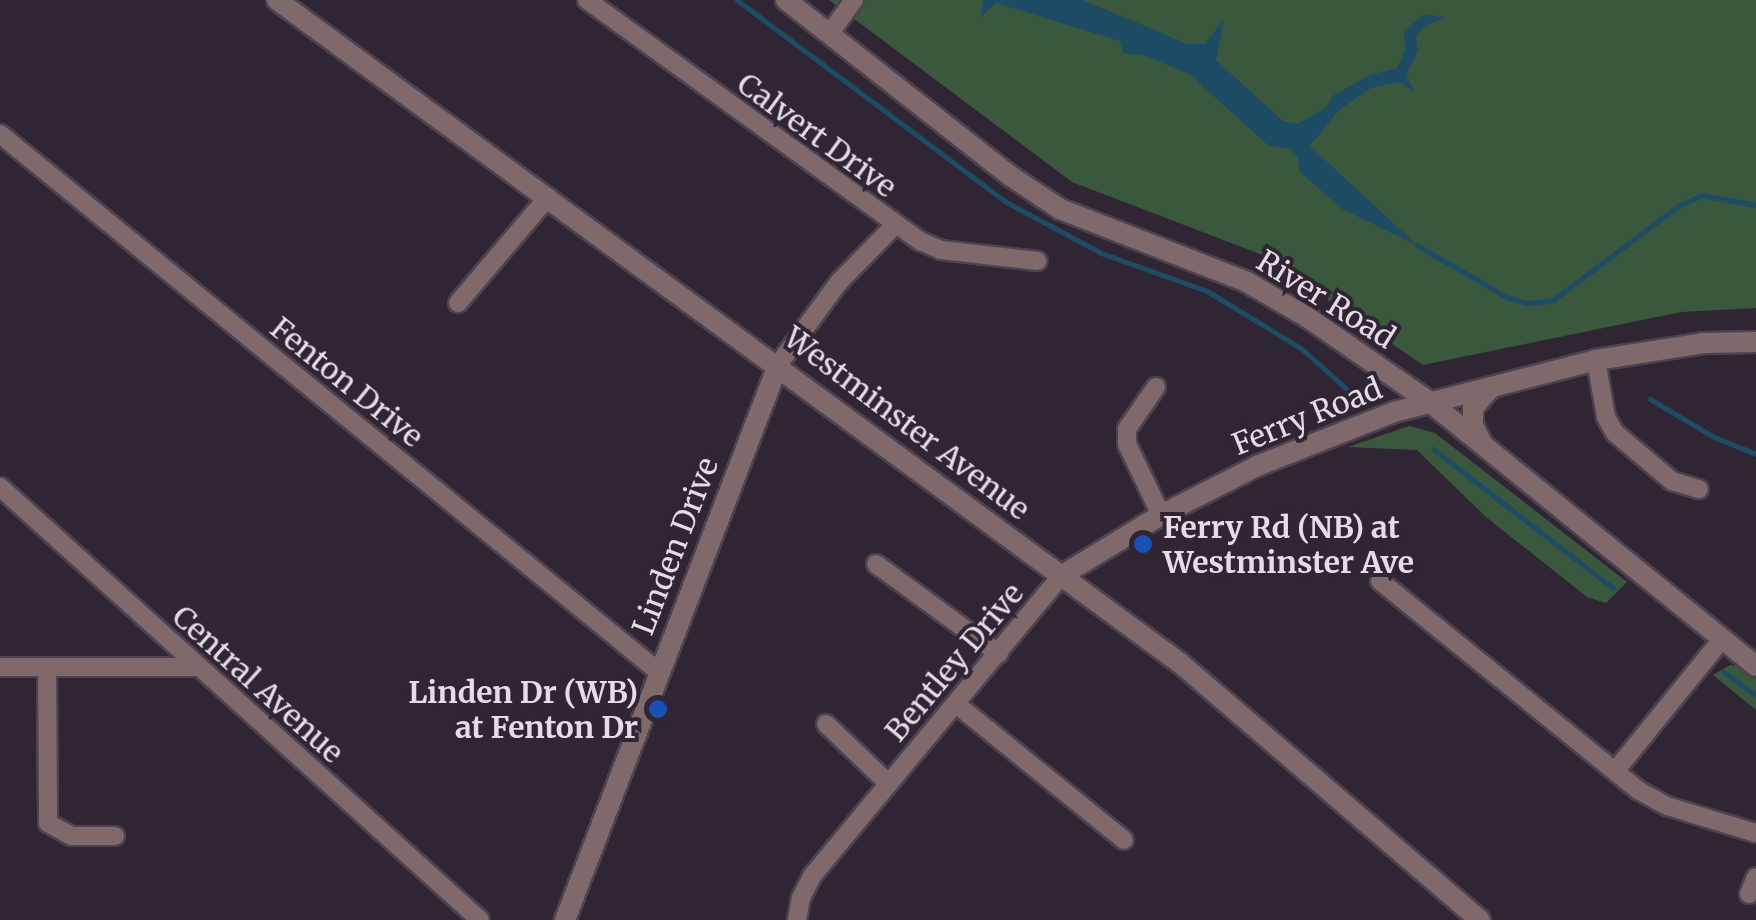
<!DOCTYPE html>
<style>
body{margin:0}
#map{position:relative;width:1756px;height:920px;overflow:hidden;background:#302633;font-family:Merriweather,serif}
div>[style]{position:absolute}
.green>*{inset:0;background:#3a583d}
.water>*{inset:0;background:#1f4c65}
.stream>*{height:5px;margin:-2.5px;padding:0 2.5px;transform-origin:2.5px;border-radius:2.5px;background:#1f4c65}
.roads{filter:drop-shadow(2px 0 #4d4350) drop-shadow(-2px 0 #4d4350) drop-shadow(0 2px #4d4350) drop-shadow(0 -2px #4d4350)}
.minor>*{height:18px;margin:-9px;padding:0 9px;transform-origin:9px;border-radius:9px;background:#80696b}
.tertiary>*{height:20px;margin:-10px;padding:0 10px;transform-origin:10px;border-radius:10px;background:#80696b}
.dots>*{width:28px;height:28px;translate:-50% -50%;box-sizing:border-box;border:5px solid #302633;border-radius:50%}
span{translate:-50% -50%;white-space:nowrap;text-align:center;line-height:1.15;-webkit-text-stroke:8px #302633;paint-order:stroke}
.street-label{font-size:30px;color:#e4dde6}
.poi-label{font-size:30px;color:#e4dde6;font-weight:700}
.left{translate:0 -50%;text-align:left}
.right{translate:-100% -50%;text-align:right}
</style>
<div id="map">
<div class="green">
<div style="clip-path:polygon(829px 0,1756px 0,1756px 308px,1681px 312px,1423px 365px,1260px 254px,1072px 182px)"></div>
<div style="clip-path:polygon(1409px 426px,1435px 433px,1627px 582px,1606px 603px,1587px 597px,1486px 517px,1417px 450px,1348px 447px)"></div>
<div style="clip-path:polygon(1730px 665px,1741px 667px,1756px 679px,1756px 710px,1713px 675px)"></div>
</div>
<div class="water">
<div style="clip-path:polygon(983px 0,1083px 0,1188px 44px,1205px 44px,1224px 19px,1216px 60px,1283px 121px,1298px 124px,1326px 107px,1334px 95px,1370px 75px,1397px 68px,1405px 49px,1404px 31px,1423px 15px,1446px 17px,1426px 25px,1416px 36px,1418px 51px,1406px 75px,1415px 92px,1399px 82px,1371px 88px,1339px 110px,1310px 146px,1417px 245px,1342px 209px,1300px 172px,1297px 156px,1289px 148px,1269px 146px,1189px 74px,1145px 56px,1123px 53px,1120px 41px,996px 3px,981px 17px)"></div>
</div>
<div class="stream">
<div style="left:737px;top:0;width:336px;rotate:36.9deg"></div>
<div style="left:1006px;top:202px;width:108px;rotate:28.2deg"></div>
<div style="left:1101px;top:253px;width:113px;rotate:19.7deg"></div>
<div style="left:1207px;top:291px;width:111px;rotate:31.4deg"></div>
<div style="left:1302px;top:349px;width:62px;rotate:41.7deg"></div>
<div style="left:1417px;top:245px;width:103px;rotate:30.3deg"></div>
<div style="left:1506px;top:297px;width:24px;rotate:15deg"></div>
<div style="left:1529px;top:303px;width:24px;rotate:-7deg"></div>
<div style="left:1553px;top:300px;width:156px;rotate:-36.9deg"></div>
<div style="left:1678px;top:206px;width:26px;rotate:-25deg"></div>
<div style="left:1702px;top:195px;width:55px;rotate:10.5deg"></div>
<div style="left:1650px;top:399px;width:74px;rotate:30.7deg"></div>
<div style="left:1714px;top:437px;width:45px;rotate:22deg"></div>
<div style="left:1433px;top:449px;width:227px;rotate:37.7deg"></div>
<div style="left:1724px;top:672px;width:40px;rotate:37deg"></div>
</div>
<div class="roads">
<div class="minor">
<div style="left:587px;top:0;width:411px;rotate:35.9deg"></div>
<div style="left:920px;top:241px;width:23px;rotate:23deg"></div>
<div style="left:941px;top:250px;width:97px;rotate:6.5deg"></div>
<div style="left:830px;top:33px;width:41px;rotate:-54deg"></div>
<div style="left:0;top:134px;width:851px;rotate:39.23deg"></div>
<div style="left:458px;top:303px;width:139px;rotate:-49.7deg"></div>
<div style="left:1596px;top:360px;width:58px;rotate:80deg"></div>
<div style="left:1606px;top:417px;width:18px;rotate:61deg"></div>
<div style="left:1615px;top:433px;width:75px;rotate:40.1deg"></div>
<div style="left:1672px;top:481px;width:28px;rotate:17deg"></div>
<div style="left:778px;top:365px;width:103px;rotate:-53.7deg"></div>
<div style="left:839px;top:282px;width:80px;rotate:-45.5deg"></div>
<div style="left:1156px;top:387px;width:51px;rotate:124.6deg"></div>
<div style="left:1127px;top:429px;width:15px;rotate:90deg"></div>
<div style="left:1127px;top:444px;width:79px;rotate:64.4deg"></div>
<div style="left:0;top:487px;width:646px;rotate:42.05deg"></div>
<div style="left:876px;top:564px;width:152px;rotate:36.2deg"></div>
<div style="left:1380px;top:581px;width:332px;rotate:39deg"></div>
<div style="left:1638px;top:790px;width:33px;rotate:29deg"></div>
<div style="left:1667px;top:806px;width:93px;rotate:16.9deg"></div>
<div style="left:0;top:667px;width:198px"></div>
<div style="left:47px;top:667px;width:156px;rotate:89.6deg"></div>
<div style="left:48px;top:823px;width:26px;rotate:29deg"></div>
<div style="left:71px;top:836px;width:44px"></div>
<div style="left:956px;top:704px;width:216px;rotate:39deg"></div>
<div style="left:826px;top:724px;width:86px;rotate:43.6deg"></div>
<div style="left:1616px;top:770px;width:169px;rotate:-51deg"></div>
<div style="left:1749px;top:894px;width:18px;rotate:-68deg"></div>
<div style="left:797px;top:920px;width:22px;rotate:-80deg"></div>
<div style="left:801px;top:898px;width:25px;rotate:-63deg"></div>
<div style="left:812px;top:876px;width:390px;rotate:-50.3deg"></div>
</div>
<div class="tertiary">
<div style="left:277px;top:0;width:1120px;rotate:36.29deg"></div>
<div style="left:1180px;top:663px;width:395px;rotate:40.6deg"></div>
<div style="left:786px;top:0;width:287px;rotate:38.1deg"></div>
<div style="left:1012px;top:177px;width:58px;rotate:33.7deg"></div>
<div style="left:1060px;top:209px;width:201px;rotate:21.3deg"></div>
<div style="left:1247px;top:282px;width:69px;rotate:30.3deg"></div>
<div style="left:1307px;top:317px;width:151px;rotate:34.7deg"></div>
<div style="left:1431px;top:403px;width:418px;rotate:39deg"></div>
<div style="left:1482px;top:443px;width:20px;rotate:-117deg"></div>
<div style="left:1473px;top:425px;width:17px;rotate:-90deg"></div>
<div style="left:1473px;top:408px;width:28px;rotate:-49deg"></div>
<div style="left:1061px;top:576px;width:117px;rotate:-31.4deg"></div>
<div style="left:1161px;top:515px;width:108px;rotate:-27deg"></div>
<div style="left:1257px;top:466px;width:147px;rotate:-21.5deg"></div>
<div style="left:1394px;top:412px;width:209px;rotate:-14.4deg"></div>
<div style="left:1596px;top:360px;width:109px;rotate:-8.9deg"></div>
<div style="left:1704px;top:343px;width:52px;rotate:-1.1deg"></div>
<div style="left:565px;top:920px;width:594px;rotate:-69deg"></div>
</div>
</div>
<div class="dots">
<div style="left:1143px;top:544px;background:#1a4fb4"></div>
<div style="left:658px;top:709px;background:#1a4fb4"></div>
</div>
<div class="street-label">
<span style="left:817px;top:135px;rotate:36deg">Calvert Drive</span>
<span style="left:1326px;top:299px;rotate:32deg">River Road</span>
<span style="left:347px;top:382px;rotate:39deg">Fenton Drive</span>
<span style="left:1307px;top:416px;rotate:-22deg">Ferry Road</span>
<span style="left:907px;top:423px;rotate:37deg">Westminster Avenue</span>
<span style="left:675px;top:546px;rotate:-69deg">Linden Drive</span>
<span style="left:954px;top:662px;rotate:-50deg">Bentley Drive</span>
<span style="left:258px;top:684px;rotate:42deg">Central Avenue</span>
</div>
<div class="poi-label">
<span class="left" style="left:1163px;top:544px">Ferry Rd (NB) at<br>Westminster Ave</span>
<span class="right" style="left:638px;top:709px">Linden Dr (WB)<br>at Fenton Dr</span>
</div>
</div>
